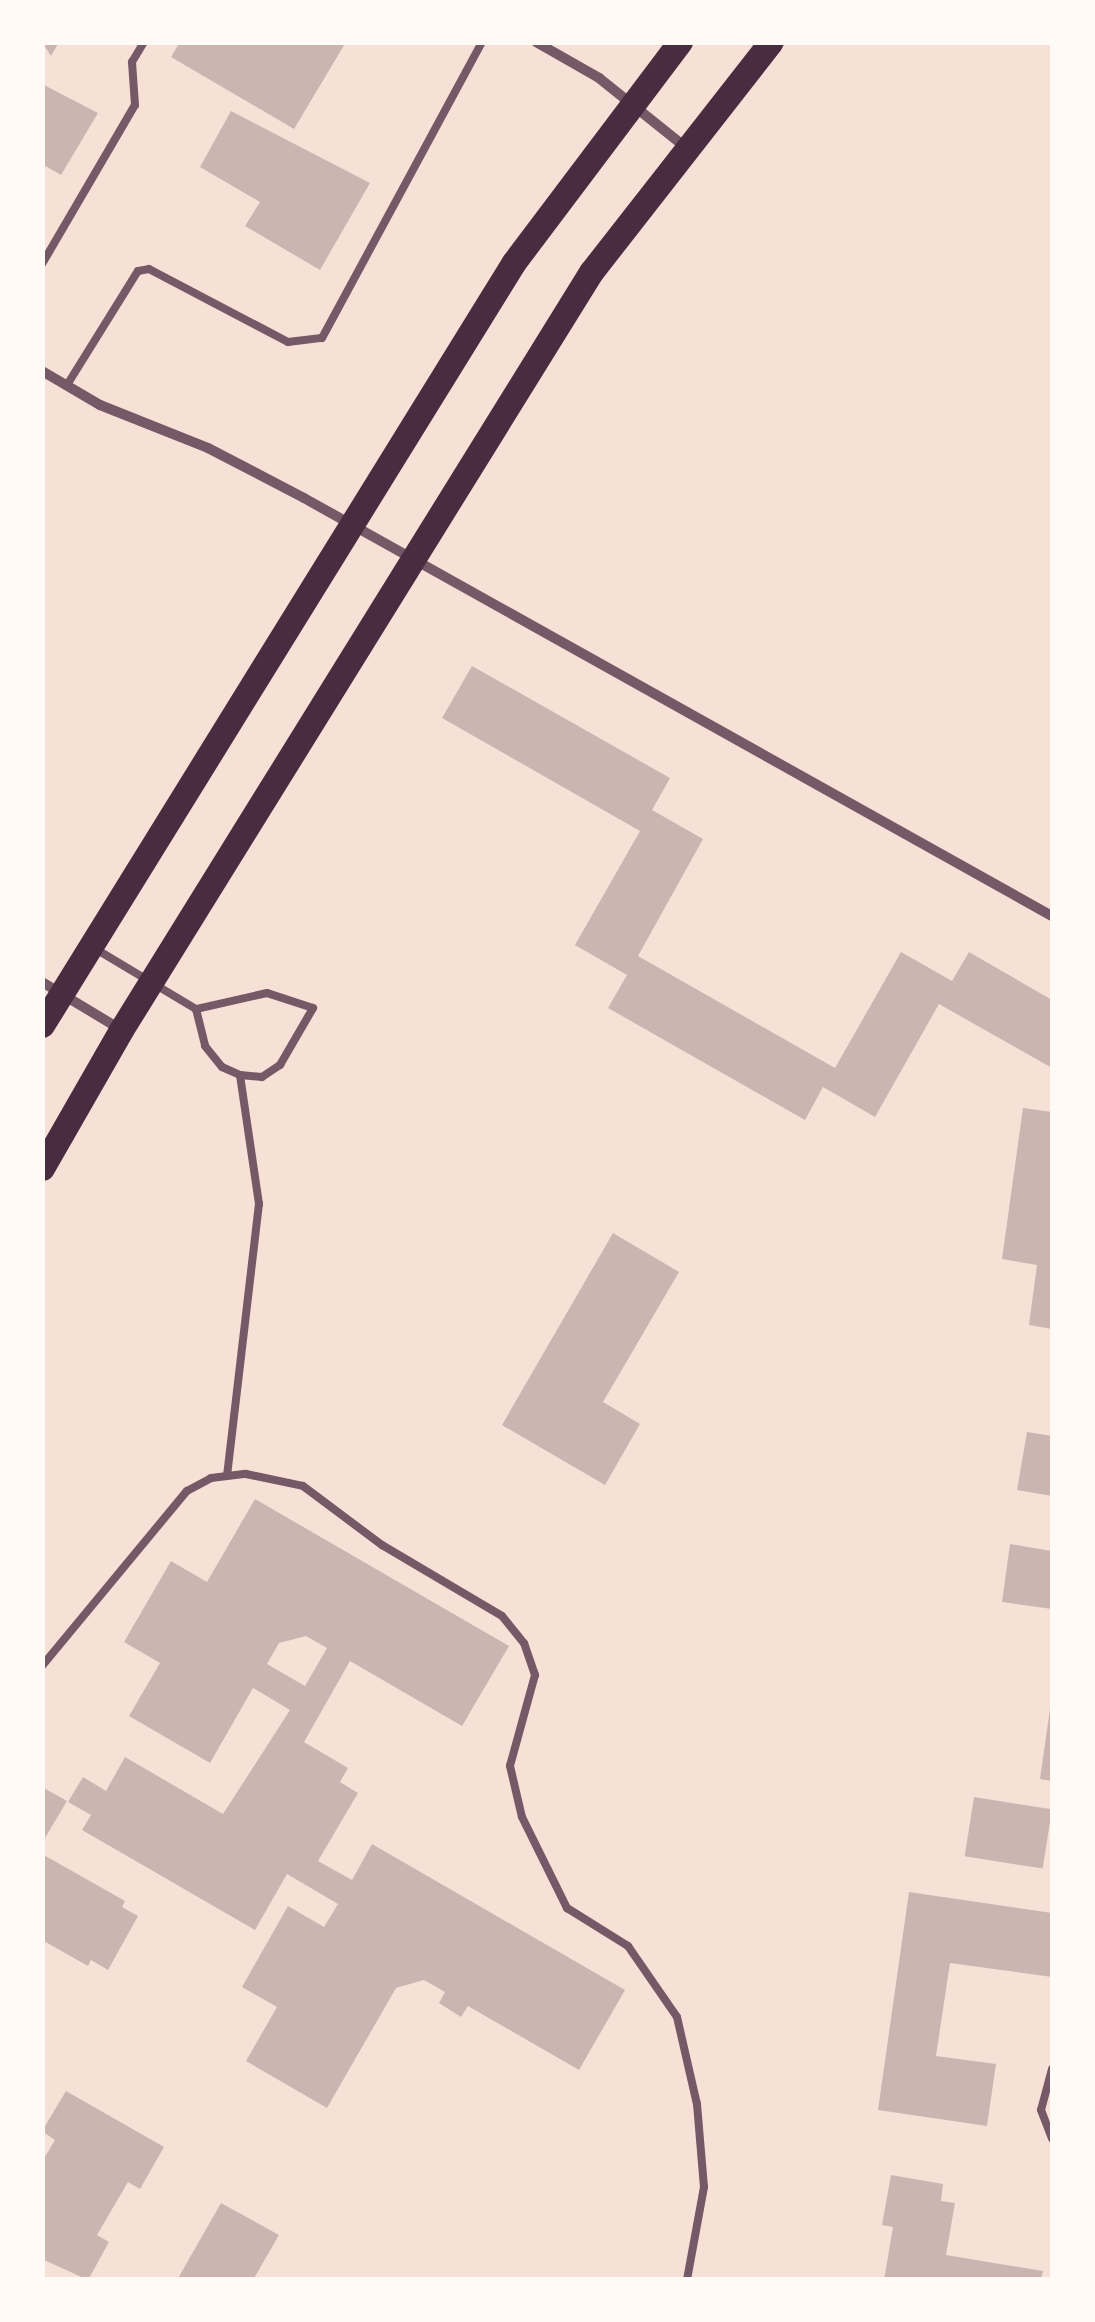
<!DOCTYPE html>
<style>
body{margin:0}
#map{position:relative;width:1095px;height:2322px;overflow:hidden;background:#f7e1d7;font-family:Signika,sans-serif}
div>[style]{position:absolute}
.building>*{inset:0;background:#ccb4b1;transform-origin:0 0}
.service>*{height:8px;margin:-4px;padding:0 4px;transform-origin:4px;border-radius:4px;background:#755966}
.minor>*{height:10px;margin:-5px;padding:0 5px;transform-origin:5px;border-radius:5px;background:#755966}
.primary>*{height:25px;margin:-12.5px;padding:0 12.5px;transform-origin:12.5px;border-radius:12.5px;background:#4a2c40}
span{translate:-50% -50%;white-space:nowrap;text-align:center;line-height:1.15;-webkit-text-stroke:10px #fffaf5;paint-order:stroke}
.frame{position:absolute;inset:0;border:45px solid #fffaf5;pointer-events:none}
</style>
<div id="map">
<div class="building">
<div style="clip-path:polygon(42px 42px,59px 42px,51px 56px)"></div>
<div style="clip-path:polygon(180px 42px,346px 42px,294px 129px,171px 57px)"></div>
<div style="clip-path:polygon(42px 84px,98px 113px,61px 175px,42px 164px)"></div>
<div style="clip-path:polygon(231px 111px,370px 183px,320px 270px,245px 226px,260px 202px,200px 167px)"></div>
<div style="clip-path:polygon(472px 666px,670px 778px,652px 810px,703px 839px,638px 956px,835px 1068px,901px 952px,952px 981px,969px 952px,1052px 1000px,1052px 1068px,939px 1004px,875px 1117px,823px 1087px,805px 1120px,608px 1008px,627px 975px,575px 945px,640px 831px,442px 718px)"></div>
<div style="clip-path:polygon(1023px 1108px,1052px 1112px,1052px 1329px,1029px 1325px,1037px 1265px,1002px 1259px)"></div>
<div style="clip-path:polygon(613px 1233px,679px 1272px,603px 1402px,640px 1424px,605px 1485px,502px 1425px)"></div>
<div style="clip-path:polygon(1027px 1432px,1052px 1436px,1052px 1496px,1017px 1490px)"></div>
<div style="clip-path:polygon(evenodd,255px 1499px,509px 1646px,462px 1726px,350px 1661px,304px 1742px,348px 1768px,340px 1782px,358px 1793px,318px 1861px,352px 1880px,372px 1844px,625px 1990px,579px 2070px,468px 2006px,461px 2017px,439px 2003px,445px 1992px,424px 1980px,396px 1988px,327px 2108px,246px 2061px,277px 2007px,242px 1987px,288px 1906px,324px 1927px,338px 1904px,287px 1874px,255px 1930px,82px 1830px,91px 1815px,68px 1802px,83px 1777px,106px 1791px,125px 1757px,223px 1814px,290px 1710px,253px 1688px,210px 1763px,129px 1716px,160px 1663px,124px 1642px,171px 1561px,207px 1582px,255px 1499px,306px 1636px,327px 1648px,305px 1686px,267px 1664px,279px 1643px,306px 1636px)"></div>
<div style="clip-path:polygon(1010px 1544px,1052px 1551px,1052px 1609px,1002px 1602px)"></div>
<div style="clip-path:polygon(1050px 1709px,1052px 1709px,1052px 1781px,1040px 1779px)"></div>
<div style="clip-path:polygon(42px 1787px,67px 1801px,42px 1843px)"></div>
<div style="left:974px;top:1797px;width:79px;height:60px;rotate:9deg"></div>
<div style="clip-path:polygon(42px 1854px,125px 1901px,122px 1907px,138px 1916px,108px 1970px,91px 1960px,88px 1966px,42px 1940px)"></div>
<div style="clip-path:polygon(909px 1892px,1052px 1913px,1052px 1977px,950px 1963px,936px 2056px,996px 2064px,987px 2126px,878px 2110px)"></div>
<div style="clip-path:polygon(66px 2091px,164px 2147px,140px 2189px,128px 2182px,97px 2235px,109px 2242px,88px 2280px,42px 2259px,42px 2162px,55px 2140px,42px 2131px)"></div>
<div style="clip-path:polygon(891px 2175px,943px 2184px,941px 2201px,955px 2203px,946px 2255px,1043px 2271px,1041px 2280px,884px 2280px,893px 2227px,882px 2225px)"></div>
<div style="clip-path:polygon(221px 2203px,279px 2235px,253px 2280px,177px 2280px)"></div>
</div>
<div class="service">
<div style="left:42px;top:264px;width:184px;rotate:-59.7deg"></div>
<div style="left:135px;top:105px;width:43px;rotate:-94deg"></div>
<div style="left:132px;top:62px;width:23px;rotate:-59deg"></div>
<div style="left:67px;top:385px;width:134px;rotate:-58.1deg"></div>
<div style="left:138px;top:271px;width:11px;rotate:-10deg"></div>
<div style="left:149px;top:269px;width:157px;rotate:27.7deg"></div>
<div style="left:288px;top:342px;width:34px;rotate:-7deg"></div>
<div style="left:322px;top:338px;width:336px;rotate:-61.6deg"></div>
<div style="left:94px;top:948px;width:119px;rotate:30.9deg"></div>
<div style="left:196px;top:1009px;width:38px;rotate:76deg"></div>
<div style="left:205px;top:1046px;width:27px;rotate:51deg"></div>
<div style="left:222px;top:1067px;width:20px;rotate:24deg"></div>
<div style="left:240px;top:1075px;width:22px;rotate:5deg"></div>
<div style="left:262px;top:1077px;width:22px;rotate:-34deg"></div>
<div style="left:280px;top:1065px;width:66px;rotate:-59.9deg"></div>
<div style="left:313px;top:1008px;width:48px;rotate:-161.9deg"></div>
<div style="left:267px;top:993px;width:73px;rotate:167.3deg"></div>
<div style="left:227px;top:1476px;width:274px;rotate:-83.3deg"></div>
<div style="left:259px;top:1204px;width:130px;rotate:-98.4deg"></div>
<div style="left:42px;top:1666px;width:227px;rotate:-50.4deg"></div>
<div style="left:187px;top:1491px;width:27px;rotate:-28deg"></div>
<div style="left:211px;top:1478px;width:35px;rotate:-7deg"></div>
<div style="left:246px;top:1474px;width:58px;rotate:11.9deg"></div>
<div style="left:303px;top:1486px;width:99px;rotate:36.8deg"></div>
<div style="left:382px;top:1545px;width:139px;rotate:30.6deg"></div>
<div style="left:502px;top:1616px;width:35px;rotate:51deg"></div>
<div style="left:524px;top:1643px;width:34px;rotate:71deg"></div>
<div style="left:535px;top:1675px;width:94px;rotate:105.4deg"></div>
<div style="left:510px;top:1766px;width:52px;rotate:76.8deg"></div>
<div style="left:522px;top:1817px;width:102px;rotate:63.7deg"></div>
<div style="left:567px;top:1908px;width:72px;rotate:31.9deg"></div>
<div style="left:628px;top:1946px;width:86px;rotate:55.4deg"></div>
<div style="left:677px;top:2017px;width:89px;rotate:77.1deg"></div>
<div style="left:697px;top:2104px;width:83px;rotate:85.2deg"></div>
<div style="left:704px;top:2187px;width:95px;rotate:100.4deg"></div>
<div style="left:1052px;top:2069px;width:42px;rotate:105deg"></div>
<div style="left:1041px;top:2110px;width:31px;rotate:69deg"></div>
</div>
<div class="minor">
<div style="left:536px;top:42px;width:73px;rotate:29.7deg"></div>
<div style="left:599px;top:78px;width:110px;rotate:38.7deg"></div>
<div style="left:42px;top:371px;width:67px;rotate:30.4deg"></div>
<div style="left:100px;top:405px;width:116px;rotate:21.7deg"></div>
<div style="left:208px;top:448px;width:108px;rotate:27.5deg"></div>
<div style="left:304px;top:498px;width:857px;rotate:29.2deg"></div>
<div style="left:42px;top:982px;width:91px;rotate:31.1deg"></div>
</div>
<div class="primary">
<div style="left:42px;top:1025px;width:897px;rotate:-58.26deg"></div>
<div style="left:514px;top:262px;width:276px;rotate:-53deg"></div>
<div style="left:42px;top:1168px;width:159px;rotate:-60.2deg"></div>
<div style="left:121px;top:1030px;width:892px;rotate:-58.2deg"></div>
<div style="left:591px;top:272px;width:292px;rotate:-52deg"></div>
</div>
<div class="frame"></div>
</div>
